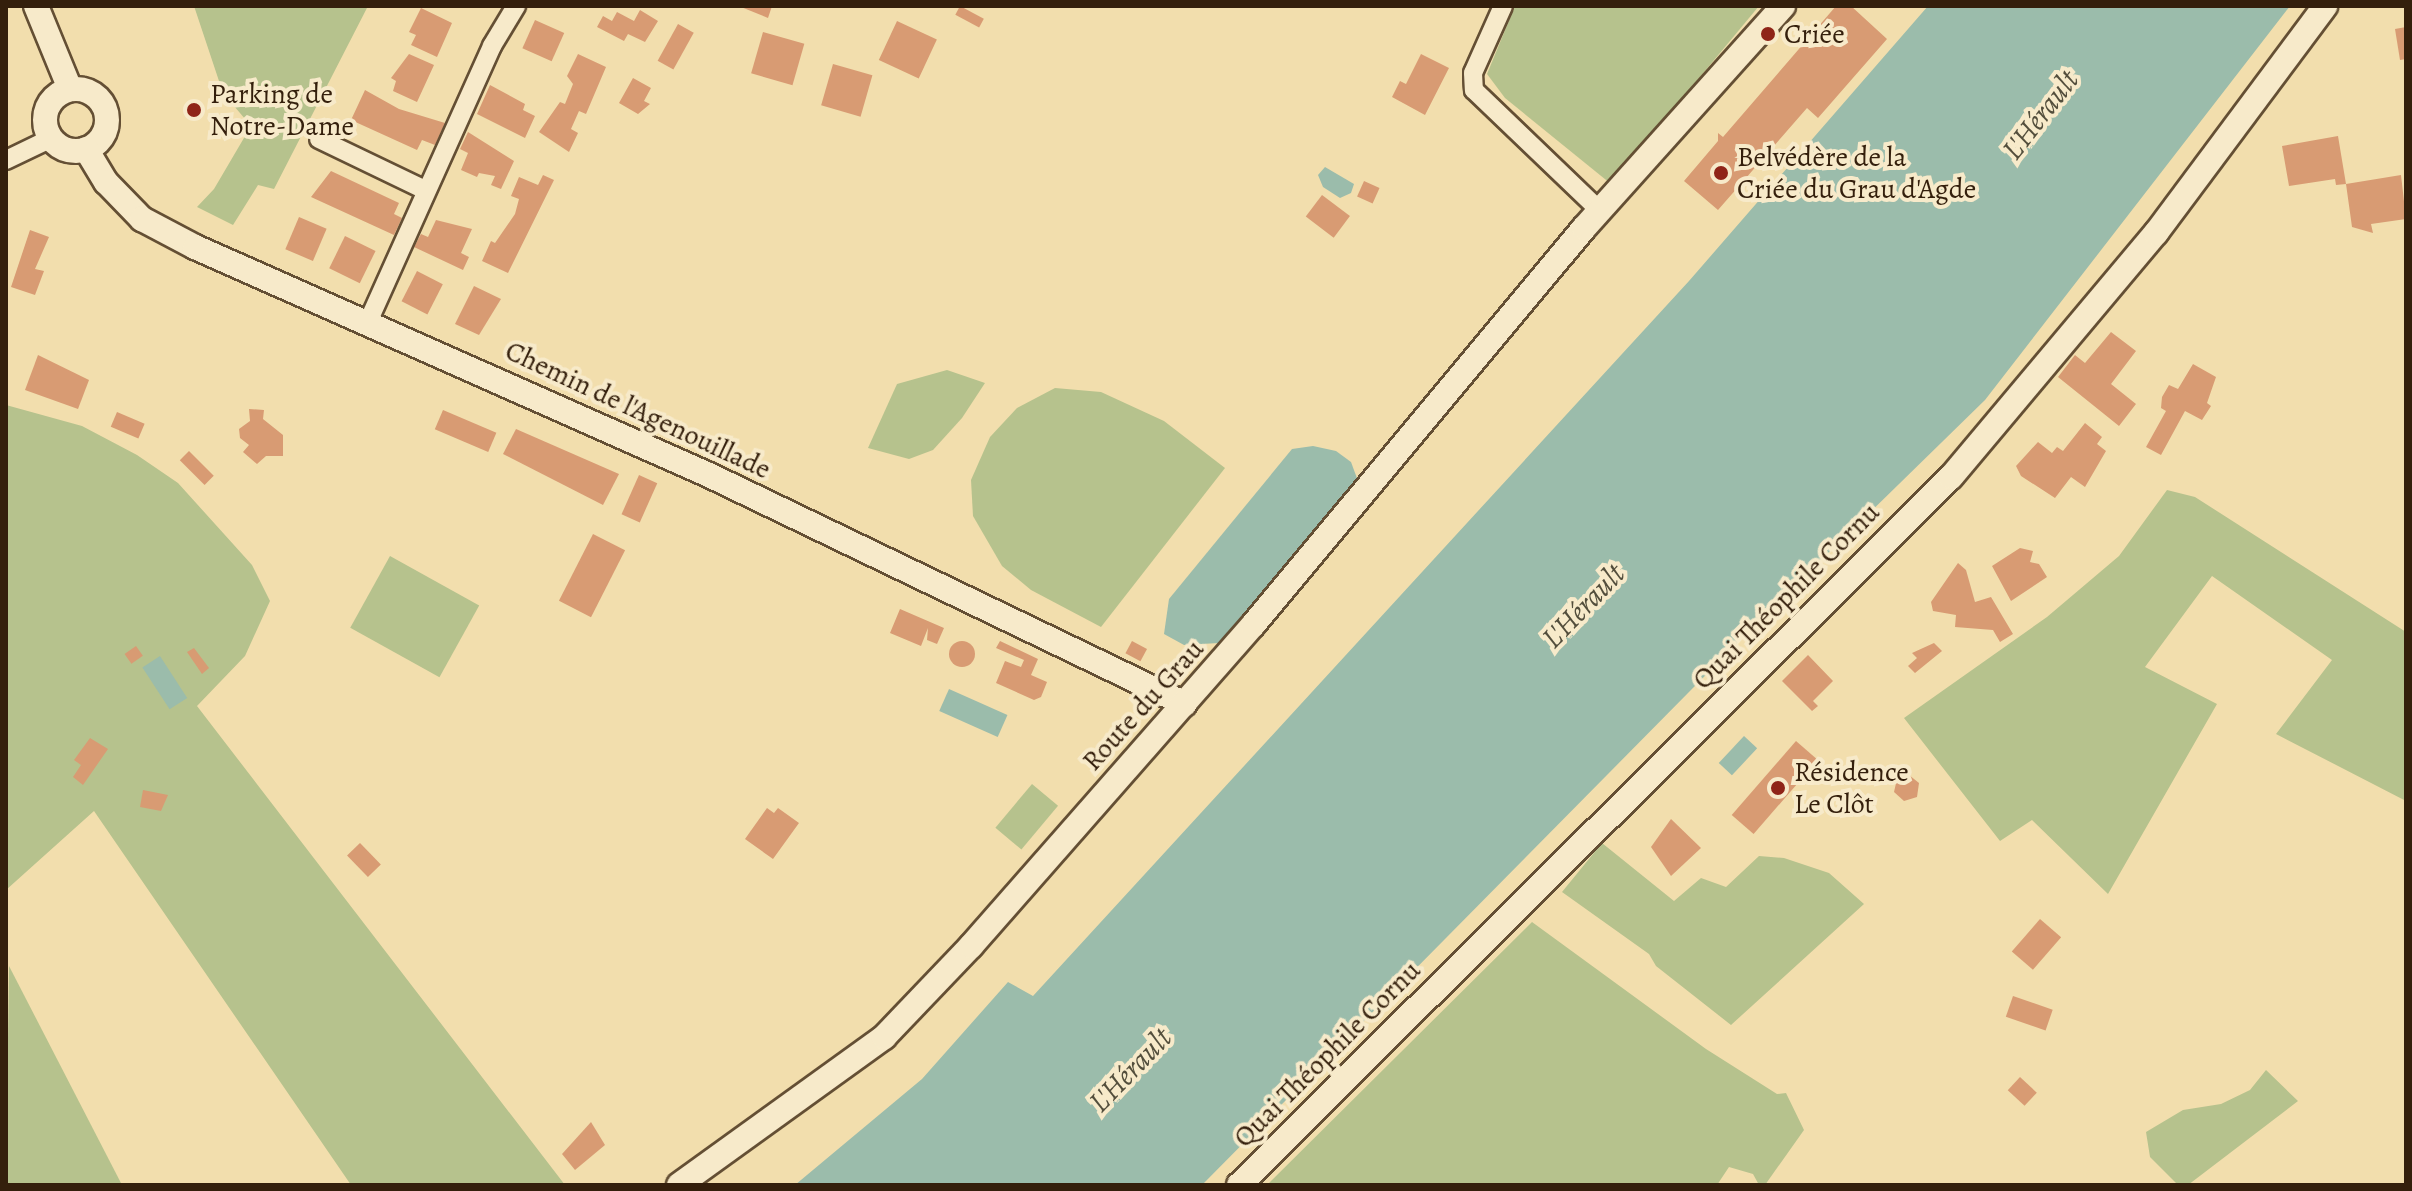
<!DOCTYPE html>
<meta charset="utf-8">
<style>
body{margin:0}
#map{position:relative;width:2412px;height:1191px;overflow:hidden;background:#f2dead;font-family:Alegreya,serif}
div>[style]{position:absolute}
.green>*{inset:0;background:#b6c28d;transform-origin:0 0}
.water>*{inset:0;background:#9bbcab;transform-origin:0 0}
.building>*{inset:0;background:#d89b73;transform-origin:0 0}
.round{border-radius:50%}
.roads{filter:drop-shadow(2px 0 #644f34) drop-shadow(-2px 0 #644f34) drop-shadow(0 2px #644f34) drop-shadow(0 -2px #644f34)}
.street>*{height:18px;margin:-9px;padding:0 9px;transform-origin:9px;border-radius:9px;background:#f7eaca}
.secondary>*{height:24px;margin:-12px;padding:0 12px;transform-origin:12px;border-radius:12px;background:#f7eaca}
.secondary>.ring{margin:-12px;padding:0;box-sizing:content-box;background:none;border:24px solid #f7eaca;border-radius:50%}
.dots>*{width:22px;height:22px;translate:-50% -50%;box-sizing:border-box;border:4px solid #f7eaca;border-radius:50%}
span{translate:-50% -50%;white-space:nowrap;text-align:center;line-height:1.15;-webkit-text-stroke:8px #f7eaca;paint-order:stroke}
.poi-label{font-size:28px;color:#341f0c}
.left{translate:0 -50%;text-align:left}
.street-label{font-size:28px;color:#341f0c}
.water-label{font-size:30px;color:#534e3c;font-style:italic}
.frame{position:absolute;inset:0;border:8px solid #341f0c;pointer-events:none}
</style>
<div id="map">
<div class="green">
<div style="clip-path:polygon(194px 6px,368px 6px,274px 189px,258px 185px,233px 225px,197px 207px,214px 189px,251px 126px,223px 93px)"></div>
<div style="clip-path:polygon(1515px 6px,1759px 6px,1611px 184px,1505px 98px,1487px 74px)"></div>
<div style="clip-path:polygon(947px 370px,985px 383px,962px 418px,933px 450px,909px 459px,868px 448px,897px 384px)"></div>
<div style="clip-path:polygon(1055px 388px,1101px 392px,1164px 421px,1225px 468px,1101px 627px,1031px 590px,1002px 566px,973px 516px,971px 480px,990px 437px,1017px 408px)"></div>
<div style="clip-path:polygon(6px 405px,82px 426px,137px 455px,178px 483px,252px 565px,270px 601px,245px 656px,197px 706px,565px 1185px,351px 1185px,94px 811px,6px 890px)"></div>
<div style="clip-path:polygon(2167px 490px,2195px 497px,2406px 632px,2406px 801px,2276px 734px,2332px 660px,2212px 576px,2145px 667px,2217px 704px,2108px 894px,2032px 820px,2000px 841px,1904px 718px,2047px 617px,2119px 556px)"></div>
<div style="left:390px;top:556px;width:102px;height:82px;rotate:29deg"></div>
<div style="left:1032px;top:784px;width:34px;height:57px;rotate:40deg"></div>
<div style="clip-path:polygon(1602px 843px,1674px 901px,1701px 878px,1726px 887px,1759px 856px,1784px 858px,1829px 873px,1864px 904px,1731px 1025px,1656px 966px,1649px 954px,1562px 892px)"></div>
<div style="clip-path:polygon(1532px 922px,1706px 1049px,1777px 1094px,1786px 1093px,1804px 1130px,1765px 1185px,1759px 1185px,1753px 1174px,1729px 1167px,1717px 1185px,1267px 1185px)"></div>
<div style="clip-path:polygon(9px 966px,122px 1185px,6px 1185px)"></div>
<div style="clip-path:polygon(2266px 1070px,2298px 1101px,2188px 1185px,2178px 1185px,2150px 1157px,2146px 1132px,2183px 1110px,2221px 1104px,2250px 1090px)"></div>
</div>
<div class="water">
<div style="clip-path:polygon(1928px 6px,2290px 6px,1985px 400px,1769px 611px,1202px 1185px,795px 1185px,922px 1079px,1008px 982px,1033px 996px,1689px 281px)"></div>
<div style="clip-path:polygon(1325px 167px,1354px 184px,1351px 193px,1340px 198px,1323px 187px,1318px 175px)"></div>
<div style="clip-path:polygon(1313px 446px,1336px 451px,1351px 462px,1358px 481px,1219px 643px,1184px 645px,1164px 634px,1169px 599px,1292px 449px)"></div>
<div style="left:160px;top:656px;width:50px;height:21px;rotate:57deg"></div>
<div style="left:949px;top:689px;width:64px;height:24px;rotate:24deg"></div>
<div style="left:1744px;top:736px;width:18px;height:37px;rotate:43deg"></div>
</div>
<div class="building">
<div style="clip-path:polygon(772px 6px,768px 18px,741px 7px,742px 6px)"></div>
<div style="left:960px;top:6px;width:27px;height:10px;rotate:28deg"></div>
<div style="clip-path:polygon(1836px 6px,1851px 6px,1887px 39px,1818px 118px,1807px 108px,1718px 210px,1684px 181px,1718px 141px,1718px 133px,1723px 137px)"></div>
<div style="clip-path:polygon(421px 8px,452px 23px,437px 57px,411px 45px,416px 35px,409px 32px)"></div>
<div style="clip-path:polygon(640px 10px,658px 21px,645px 42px,628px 34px,624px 41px,597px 27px,603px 16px,612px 21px,617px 12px,634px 21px)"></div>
<div style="left:535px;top:20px;width:32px;height:31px;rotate:24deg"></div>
<div style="left:897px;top:21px;width:44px;height:43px;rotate:25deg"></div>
<div style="left:678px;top:24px;width:18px;height:42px;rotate:29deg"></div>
<div style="clip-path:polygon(2406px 27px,2406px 59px,2400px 60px,2395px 29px)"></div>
<div style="left:763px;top:32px;width:43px;height:43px;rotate:16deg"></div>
<div style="clip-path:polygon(409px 54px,434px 65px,417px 102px,393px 91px,396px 81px,391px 78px)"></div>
<div style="clip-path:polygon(578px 54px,606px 67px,586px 114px,579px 111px,571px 129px,578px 133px,569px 152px,539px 132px,560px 102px,565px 104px,573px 84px,567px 76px)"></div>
<div style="clip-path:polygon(1421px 54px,1449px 68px,1425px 115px,1392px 97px,1400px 81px,1406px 84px)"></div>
<div style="left:833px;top:64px;width:41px;height:43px;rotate:16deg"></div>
<div style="clip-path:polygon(633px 78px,651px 88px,644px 101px,650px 104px,638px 114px,619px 103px)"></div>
<div style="clip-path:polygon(490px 85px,525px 104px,523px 110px,535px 116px,525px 138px,477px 114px)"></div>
<div style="clip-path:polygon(365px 90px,399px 109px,445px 123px,435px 145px,422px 140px,417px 150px,351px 120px)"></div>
<div style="clip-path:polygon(468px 132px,514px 161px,501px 189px,491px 185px,495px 176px,479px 173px,477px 177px,461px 170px,468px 153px,460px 149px)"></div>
<div style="clip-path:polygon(2338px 136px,2346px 184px,2336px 185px,2335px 179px,2289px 186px,2282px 146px)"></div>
<div style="clip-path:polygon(331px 171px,399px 203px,394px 214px,402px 218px,394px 235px,311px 197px)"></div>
<div style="clip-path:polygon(543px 175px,554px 180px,508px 273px,482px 261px,491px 241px,495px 243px,515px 214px,519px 199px,511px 196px,519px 177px,538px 185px)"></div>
<div style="clip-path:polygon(2401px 175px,2406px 219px,2371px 224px,2373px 233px,2352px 227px,2346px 184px)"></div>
<div style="left:1364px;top:181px;width:17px;height:17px;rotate:24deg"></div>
<div style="left:1322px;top:195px;width:35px;height:27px;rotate:37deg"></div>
<div style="left:299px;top:217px;width:30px;height:35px;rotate:23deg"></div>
<div style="clip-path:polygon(436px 220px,472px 229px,461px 253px,469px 257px,463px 270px,414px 247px,421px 234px,428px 237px)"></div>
<div style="clip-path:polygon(30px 230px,49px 237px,35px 269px,44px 271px,35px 295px,11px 287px)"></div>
<div style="left:345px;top:236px;width:34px;height:36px;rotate:26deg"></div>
<div style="left:417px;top:271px;width:29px;height:34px;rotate:27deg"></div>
<div style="clip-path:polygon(474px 286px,501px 299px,479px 335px,455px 324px)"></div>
<div style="clip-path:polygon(2111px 332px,2136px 351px,2111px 384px,2136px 404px,2119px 426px,2058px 377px,2075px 355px,2085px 363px)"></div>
<div style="clip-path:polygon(38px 355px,89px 380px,78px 409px,25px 390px)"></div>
<div style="clip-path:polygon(2193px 364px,2216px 377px,2207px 403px,2211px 406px,2202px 420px,2185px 411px,2161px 455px,2146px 447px,2166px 411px,2161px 408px,2162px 397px,2169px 385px,2178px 389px)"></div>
<div style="clip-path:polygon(249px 409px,264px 410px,263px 419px,283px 435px,283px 456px,266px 456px,257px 464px,243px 452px,249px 445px,240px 438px,239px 429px,250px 421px)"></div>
<div style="left:443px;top:410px;width:58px;height:21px;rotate:23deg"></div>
<div style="left:117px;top:412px;width:30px;height:16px;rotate:23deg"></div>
<div style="clip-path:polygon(2085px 423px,2102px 437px,2097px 444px,2106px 451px,2085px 487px,2071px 477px,2055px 498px,2021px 476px,2016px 466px,2038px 442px,2052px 453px,2057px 447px,2063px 451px)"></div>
<div style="clip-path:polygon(516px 429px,619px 474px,603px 505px,503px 454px)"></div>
<div style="left:189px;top:451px;width:35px;height:13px;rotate:45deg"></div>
<div style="left:639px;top:475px;width:20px;height:43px;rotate:24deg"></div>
<div style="left:593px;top:534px;width:36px;height:75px;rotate:27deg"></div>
<div style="clip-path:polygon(2020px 548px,2033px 551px,2030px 562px,2039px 564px,2047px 577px,2011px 601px,1992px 566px)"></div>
<div style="clip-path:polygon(1958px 563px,1966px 570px,1975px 602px,1991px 597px,2013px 634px,2000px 642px,1993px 630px,1955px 627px,1956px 615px,1933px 611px,1931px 602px)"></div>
<div style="clip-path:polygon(900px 609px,944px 628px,937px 644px,927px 640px,928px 628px,921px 646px,890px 633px)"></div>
<div style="clip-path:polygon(1000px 641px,1038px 659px,1031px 675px,1047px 682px,1041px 697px,1034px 700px,996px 683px,1005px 661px,1021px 667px,1024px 660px,996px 648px)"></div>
<div style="left:1132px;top:641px;width:17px;height:14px;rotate:28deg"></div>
<div class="round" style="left:949px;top:641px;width:26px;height:26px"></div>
<div style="clip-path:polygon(1934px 643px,1942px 651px,1915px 673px,1908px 666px,1917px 658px,1912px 653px)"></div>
<div style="left:136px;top:646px;width:12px;height:14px;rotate:55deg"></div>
<div style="clip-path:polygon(194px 648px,209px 668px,202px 674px,187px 652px)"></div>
<div style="clip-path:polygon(1808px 655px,1833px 681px,1813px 701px,1818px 706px,1812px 711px,1782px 681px)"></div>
<div style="clip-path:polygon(90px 738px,108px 749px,83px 785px,73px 777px,81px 765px,74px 760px)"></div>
<div style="left:1796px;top:741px;width:29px;height:98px;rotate:41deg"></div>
<div style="clip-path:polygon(1909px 775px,1919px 783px,1917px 797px,1904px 801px,1894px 792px,1897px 779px)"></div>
<div style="clip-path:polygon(143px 790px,168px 795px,161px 811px,140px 807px)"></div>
<div style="clip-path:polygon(767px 808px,774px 813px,778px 808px,799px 823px,773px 859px,745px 839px)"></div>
<div style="clip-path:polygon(1671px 819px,1701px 848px,1671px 876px,1651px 847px)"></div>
<div style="left:360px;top:843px;width:30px;height:18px;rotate:46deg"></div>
<div style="left:2040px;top:919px;width:28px;height:43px;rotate:41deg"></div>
<div style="left:2013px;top:996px;width:42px;height:22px;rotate:19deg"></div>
<div style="left:2020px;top:1077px;width:23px;height:18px;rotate:43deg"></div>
<div style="clip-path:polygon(591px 1122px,605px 1145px,575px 1170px,562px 1154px)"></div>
</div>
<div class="roads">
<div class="street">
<div style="left:1503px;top:6px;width:73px;rotate:114.1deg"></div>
<div style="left:1473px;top:73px;width:17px;rotate:87deg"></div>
<div style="left:1474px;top:90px;width:175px;rotate:43.8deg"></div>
<div style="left:319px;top:139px;width:118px;rotate:25.7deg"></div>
<div style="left:6px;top:160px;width:51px;rotate:-25.6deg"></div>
<div style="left:368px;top:322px;width:303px;rotate:-65.8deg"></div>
<div style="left:492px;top:46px;width:47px;rotate:-59deg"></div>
</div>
<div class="secondary">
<div style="left:36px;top:6px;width:90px;rotate:67.7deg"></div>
<div class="ring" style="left:45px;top:89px;width:38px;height:38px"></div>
<div style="left:86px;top:149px;width:39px;rotate:59deg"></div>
<div style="left:106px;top:182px;width:52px;rotate:45.8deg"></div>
<div style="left:142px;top:219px;width:60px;rotate:27.8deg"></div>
<div style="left:195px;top:247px;width:562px;rotate:23.92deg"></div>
<div style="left:709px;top:475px;width:528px;rotate:25.69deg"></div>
<div style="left:679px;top:1185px;width:253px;rotate:-35.8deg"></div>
<div style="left:884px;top:1037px;width:126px;rotate:-46.3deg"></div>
<div style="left:971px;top:946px;width:427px;rotate:-48.7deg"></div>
<div style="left:1253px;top:625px;width:517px;rotate:-50.18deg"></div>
<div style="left:1584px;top:228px;width:298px;rotate:-48.1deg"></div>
<div style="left:1239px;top:1185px;width:1004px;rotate:-44.84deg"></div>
<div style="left:1951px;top:477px;width:319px;rotate:-50deg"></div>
<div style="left:2156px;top:233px;width:283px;rotate:-53.3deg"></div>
</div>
</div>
<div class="dots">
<div style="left:1768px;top:34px;background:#8f2418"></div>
<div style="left:194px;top:110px;background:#8f2418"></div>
<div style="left:1721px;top:173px;background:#8f2418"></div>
<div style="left:1778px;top:788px;background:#8f2418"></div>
</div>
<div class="poi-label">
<span class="left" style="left:1784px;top:34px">Criée</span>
<span class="left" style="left:210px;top:110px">Parking de<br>Notre-Dame</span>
<span class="left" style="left:1737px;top:173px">Belvédère de la<br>Criée du Grau d'Agde</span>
<span class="left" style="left:1794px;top:788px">Résidence<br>Le Clôt</span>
</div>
<div class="street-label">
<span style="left:638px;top:410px;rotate:25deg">Chemin de l'Agenouillade</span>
<span style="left:1786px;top:596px;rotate:-45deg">Quai Théophile Cornu</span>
<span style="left:1143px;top:705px;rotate:-48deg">Route du Grau</span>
<span style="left:1327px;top:1054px;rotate:-45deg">Quai Théophile Cornu</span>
</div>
<div class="water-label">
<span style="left:2040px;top:115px;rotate:-52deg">L'Hérault</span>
<span style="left:1583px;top:606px;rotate:-46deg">L'Hérault</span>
<span style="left:1130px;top:1070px;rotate:-46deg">L'Hérault</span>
</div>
<div class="frame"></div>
</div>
